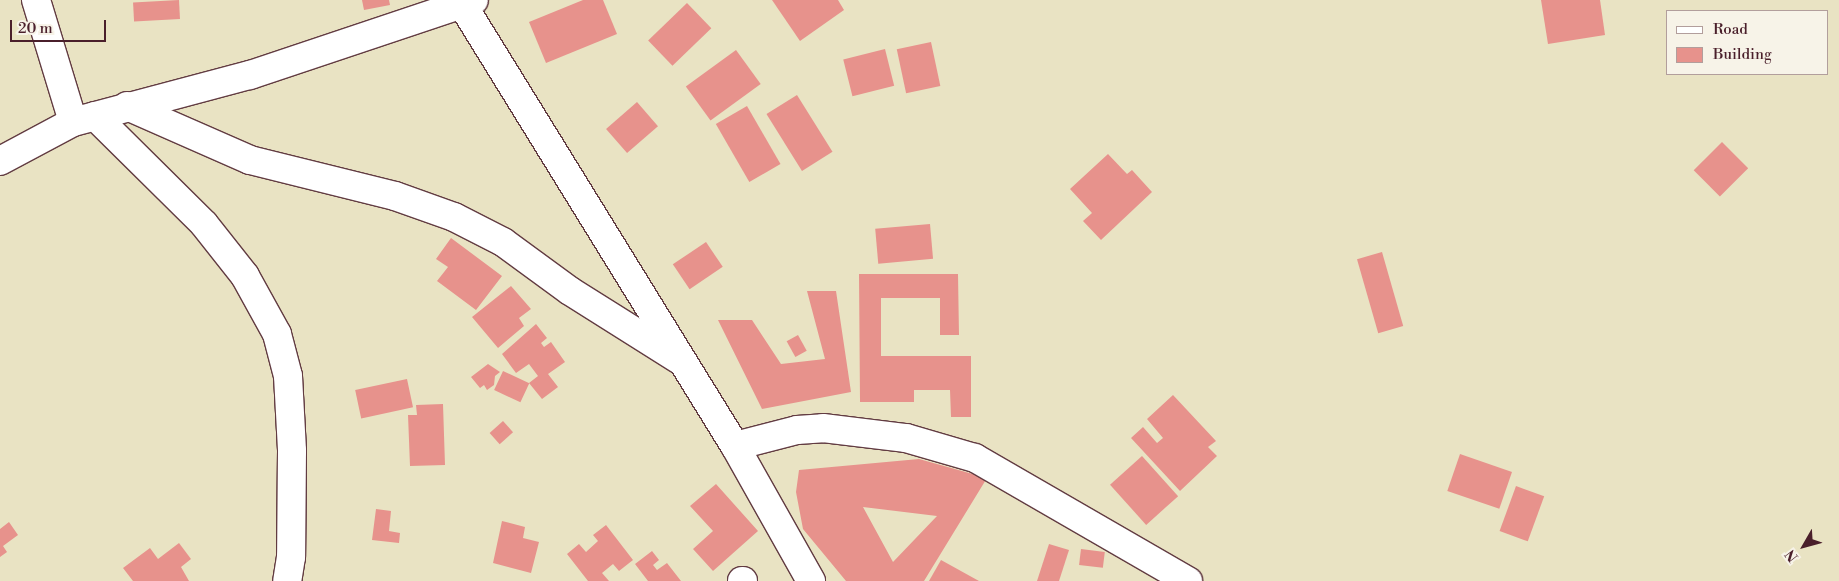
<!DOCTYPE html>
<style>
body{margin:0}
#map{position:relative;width:1839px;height:581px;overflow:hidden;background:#e9e3c3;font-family:"Libre Bodoni",serif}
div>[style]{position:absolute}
.building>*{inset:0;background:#e7928c;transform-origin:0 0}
.roads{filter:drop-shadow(1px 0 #623c42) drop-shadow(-1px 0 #623c42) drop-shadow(0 1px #623c42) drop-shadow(0 -1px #623c42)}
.street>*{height:28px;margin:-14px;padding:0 14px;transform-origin:14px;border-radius:14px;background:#fff}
.secondary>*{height:28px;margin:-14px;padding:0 14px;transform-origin:14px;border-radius:14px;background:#fff}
span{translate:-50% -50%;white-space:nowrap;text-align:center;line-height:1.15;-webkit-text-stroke:4px #f7f3e8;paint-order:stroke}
.legend{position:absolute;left:1666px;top:10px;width:162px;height:65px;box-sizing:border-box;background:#f7f3e8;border:1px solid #b29e9c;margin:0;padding:6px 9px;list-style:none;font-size:15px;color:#4a1f2b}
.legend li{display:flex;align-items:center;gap:10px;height:25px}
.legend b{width:25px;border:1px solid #b29e9c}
.north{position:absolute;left:1779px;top:521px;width:50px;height:50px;-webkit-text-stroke:4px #f7f3e8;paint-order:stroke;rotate:232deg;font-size:14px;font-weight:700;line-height:20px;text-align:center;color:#4a1f2b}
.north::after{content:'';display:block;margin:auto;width:18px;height:22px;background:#4a1f2b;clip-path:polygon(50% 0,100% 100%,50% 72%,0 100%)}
.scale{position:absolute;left:10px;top:20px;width:96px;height:22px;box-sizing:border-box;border:2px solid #4a1f2b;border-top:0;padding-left:6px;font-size:15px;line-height:18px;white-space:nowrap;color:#4a1f2b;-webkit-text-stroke:4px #f7f3e8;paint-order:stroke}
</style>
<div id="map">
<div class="building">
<div style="left:179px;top:0;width:19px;height:46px;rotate:87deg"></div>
<div style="clip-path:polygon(362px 0,389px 0,390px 5px,364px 10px)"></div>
<div style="clip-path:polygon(583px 0,603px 0,617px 34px,546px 63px,529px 22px)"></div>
<div style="clip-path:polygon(772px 0,838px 0,844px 10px,800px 41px)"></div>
<div style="clip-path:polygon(1541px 0,1600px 0,1605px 35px,1548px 44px)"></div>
<div style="left:687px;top:3px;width:35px;height:54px;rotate:46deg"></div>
<div style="left:931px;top:42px;width:45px;height:35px;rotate:78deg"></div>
<div style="left:885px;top:49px;width:38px;height:43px;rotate:76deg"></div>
<div style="left:736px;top:50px;width:42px;height:62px;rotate:54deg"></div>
<div style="left:797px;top:95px;width:67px;height:36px;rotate:58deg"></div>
<div style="left:637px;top:102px;width:32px;height:41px;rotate:49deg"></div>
<div style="left:747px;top:106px;width:67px;height:36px;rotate:60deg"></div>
<div style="left:1722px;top:142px;width:37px;height:40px;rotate:45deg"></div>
<div style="clip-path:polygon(1108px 154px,1127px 174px,1132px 170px,1152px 192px,1101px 240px,1083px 221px,1092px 213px,1070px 189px)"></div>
<div style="left:930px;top:224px;width:35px;height:55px;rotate:85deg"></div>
<div style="clip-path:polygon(451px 238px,502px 276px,476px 310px,437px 281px,448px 267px,436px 259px)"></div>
<div style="left:706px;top:242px;width:30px;height:40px;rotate:56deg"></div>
<div style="left:1382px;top:252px;width:77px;height:26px;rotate:74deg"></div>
<div style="clip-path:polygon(859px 274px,958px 274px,959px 335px,940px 335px,940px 298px,881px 298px,881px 356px,971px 356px,971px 417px,951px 417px,950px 390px,914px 390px,914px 402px,860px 402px)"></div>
<div style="clip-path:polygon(511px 286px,531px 309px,519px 318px,524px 326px,498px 348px,472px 317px)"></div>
<div style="clip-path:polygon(807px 291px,836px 291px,851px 392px,762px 409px,718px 320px,752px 320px,781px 364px,825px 359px)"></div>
<div style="clip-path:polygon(536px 324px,547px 338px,541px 343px,544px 347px,551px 342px,565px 362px,548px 374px,558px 387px,542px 399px,529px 383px,538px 376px,529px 364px,516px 373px,502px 354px)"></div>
<div style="left:798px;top:335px;width:18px;height:13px;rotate:61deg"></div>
<div style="clip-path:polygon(488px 364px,500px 372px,495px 376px,494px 385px,487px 390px,484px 385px,480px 388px,471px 377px)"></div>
<div style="left:503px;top:371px;width:29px;height:21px;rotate:25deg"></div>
<div style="left:407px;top:379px;width:29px;height:53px;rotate:78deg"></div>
<div style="clip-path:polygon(1173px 395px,1216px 441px,1208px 447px,1217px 456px,1180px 491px,1131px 438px,1143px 427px,1157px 443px,1163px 438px,1147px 419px)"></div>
<div style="clip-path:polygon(443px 404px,445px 465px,410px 466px,408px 415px,417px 415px,416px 405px)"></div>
<div style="left:503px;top:421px;width:15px;height:18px;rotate:48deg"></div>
<div style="left:1460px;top:454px;width:55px;height:39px;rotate:19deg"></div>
<div style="left:1142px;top:456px;width:54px;height:43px;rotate:48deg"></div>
<div style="clip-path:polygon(evenodd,919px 459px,987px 478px,924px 581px,846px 581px,803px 529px,796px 492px,799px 470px,919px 459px,863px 507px,937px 516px,893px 562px,863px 507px)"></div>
<div style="clip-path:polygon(716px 484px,758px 531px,713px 571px,693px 549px,713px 531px,690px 506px)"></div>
<div style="left:1516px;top:486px;width:30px;height:48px;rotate:20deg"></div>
<div style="clip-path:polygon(376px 509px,391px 511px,389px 531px,400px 533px,399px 543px,372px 540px)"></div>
<div style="clip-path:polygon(502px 521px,525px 527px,523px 538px,539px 542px,531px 573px,493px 563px)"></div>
<div style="clip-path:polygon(9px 522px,18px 535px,3px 546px,7px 552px,0 557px,0 529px)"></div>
<div style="clip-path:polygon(606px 525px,633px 560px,619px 571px,613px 564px,602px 573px,609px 581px,588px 581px,567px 554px,579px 544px,586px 552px,598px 541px,593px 535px)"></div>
<div style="clip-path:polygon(179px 543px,191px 559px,181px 567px,189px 581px,133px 581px,123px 568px,150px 548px,158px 559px)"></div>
<div style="clip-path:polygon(1049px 544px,1069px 550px,1059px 581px,1037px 581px)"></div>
<div style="left:1081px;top:549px;width:24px;height:16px;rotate:7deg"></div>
<div style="clip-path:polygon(652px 551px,659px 560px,653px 565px,657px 570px,667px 563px,681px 581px,648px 581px,635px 564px)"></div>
<div style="clip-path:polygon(941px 560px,979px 581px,929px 581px)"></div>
</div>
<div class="roads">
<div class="street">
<div style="left:462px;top:4px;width:520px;rotate:58.3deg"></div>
<div style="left:735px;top:446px;width:155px;rotate:60.6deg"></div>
<div style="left:127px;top:106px;width:134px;rotate:23.7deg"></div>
<div style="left:250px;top:160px;width:149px;rotate:13.9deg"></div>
<div style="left:395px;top:196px;width:63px;rotate:19.6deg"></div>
<div style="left:454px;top:217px;width:55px;rotate:27deg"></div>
<div style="left:503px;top:242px;width:83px;rotate:36.2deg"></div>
<div style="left:570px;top:291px;width:128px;rotate:32.2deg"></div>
<div style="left:95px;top:116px;width:153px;rotate:44.7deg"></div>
<div style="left:204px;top:224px;width:66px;rotate:51.7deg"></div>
<div style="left:245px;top:276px;width:66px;rotate:61.1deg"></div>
<div style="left:277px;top:334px;width:43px;rotate:75.3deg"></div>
<div style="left:288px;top:376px;width:75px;rotate:86.9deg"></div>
<div style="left:292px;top:451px;width:106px;rotate:90.5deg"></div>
<div style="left:291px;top:557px;width:24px;rotate:99deg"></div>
<div style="left:735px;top:446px;width:64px;rotate:-14.5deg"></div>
<div style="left:797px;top:430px;width:26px;rotate:-4deg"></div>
<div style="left:823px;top:428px;width:84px;rotate:6.9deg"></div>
<div style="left:906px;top:438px;width:72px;rotate:16.2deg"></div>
<div style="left:975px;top:458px;width:246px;rotate:30deg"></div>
<div style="left:742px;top:581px;width:1px"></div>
</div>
<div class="secondary">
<div style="left:36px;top:0;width:127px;rotate:73.1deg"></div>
<div style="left:0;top:161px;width:83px;rotate:-28.1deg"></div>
<div style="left:73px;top:122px;width:183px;rotate:-14.9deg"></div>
<div style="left:250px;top:75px;width:236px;rotate:-18.5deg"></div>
</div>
</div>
<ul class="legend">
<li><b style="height:6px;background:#fff"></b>Road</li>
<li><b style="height:14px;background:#e7928c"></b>Building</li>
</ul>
<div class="north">N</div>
<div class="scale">20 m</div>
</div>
